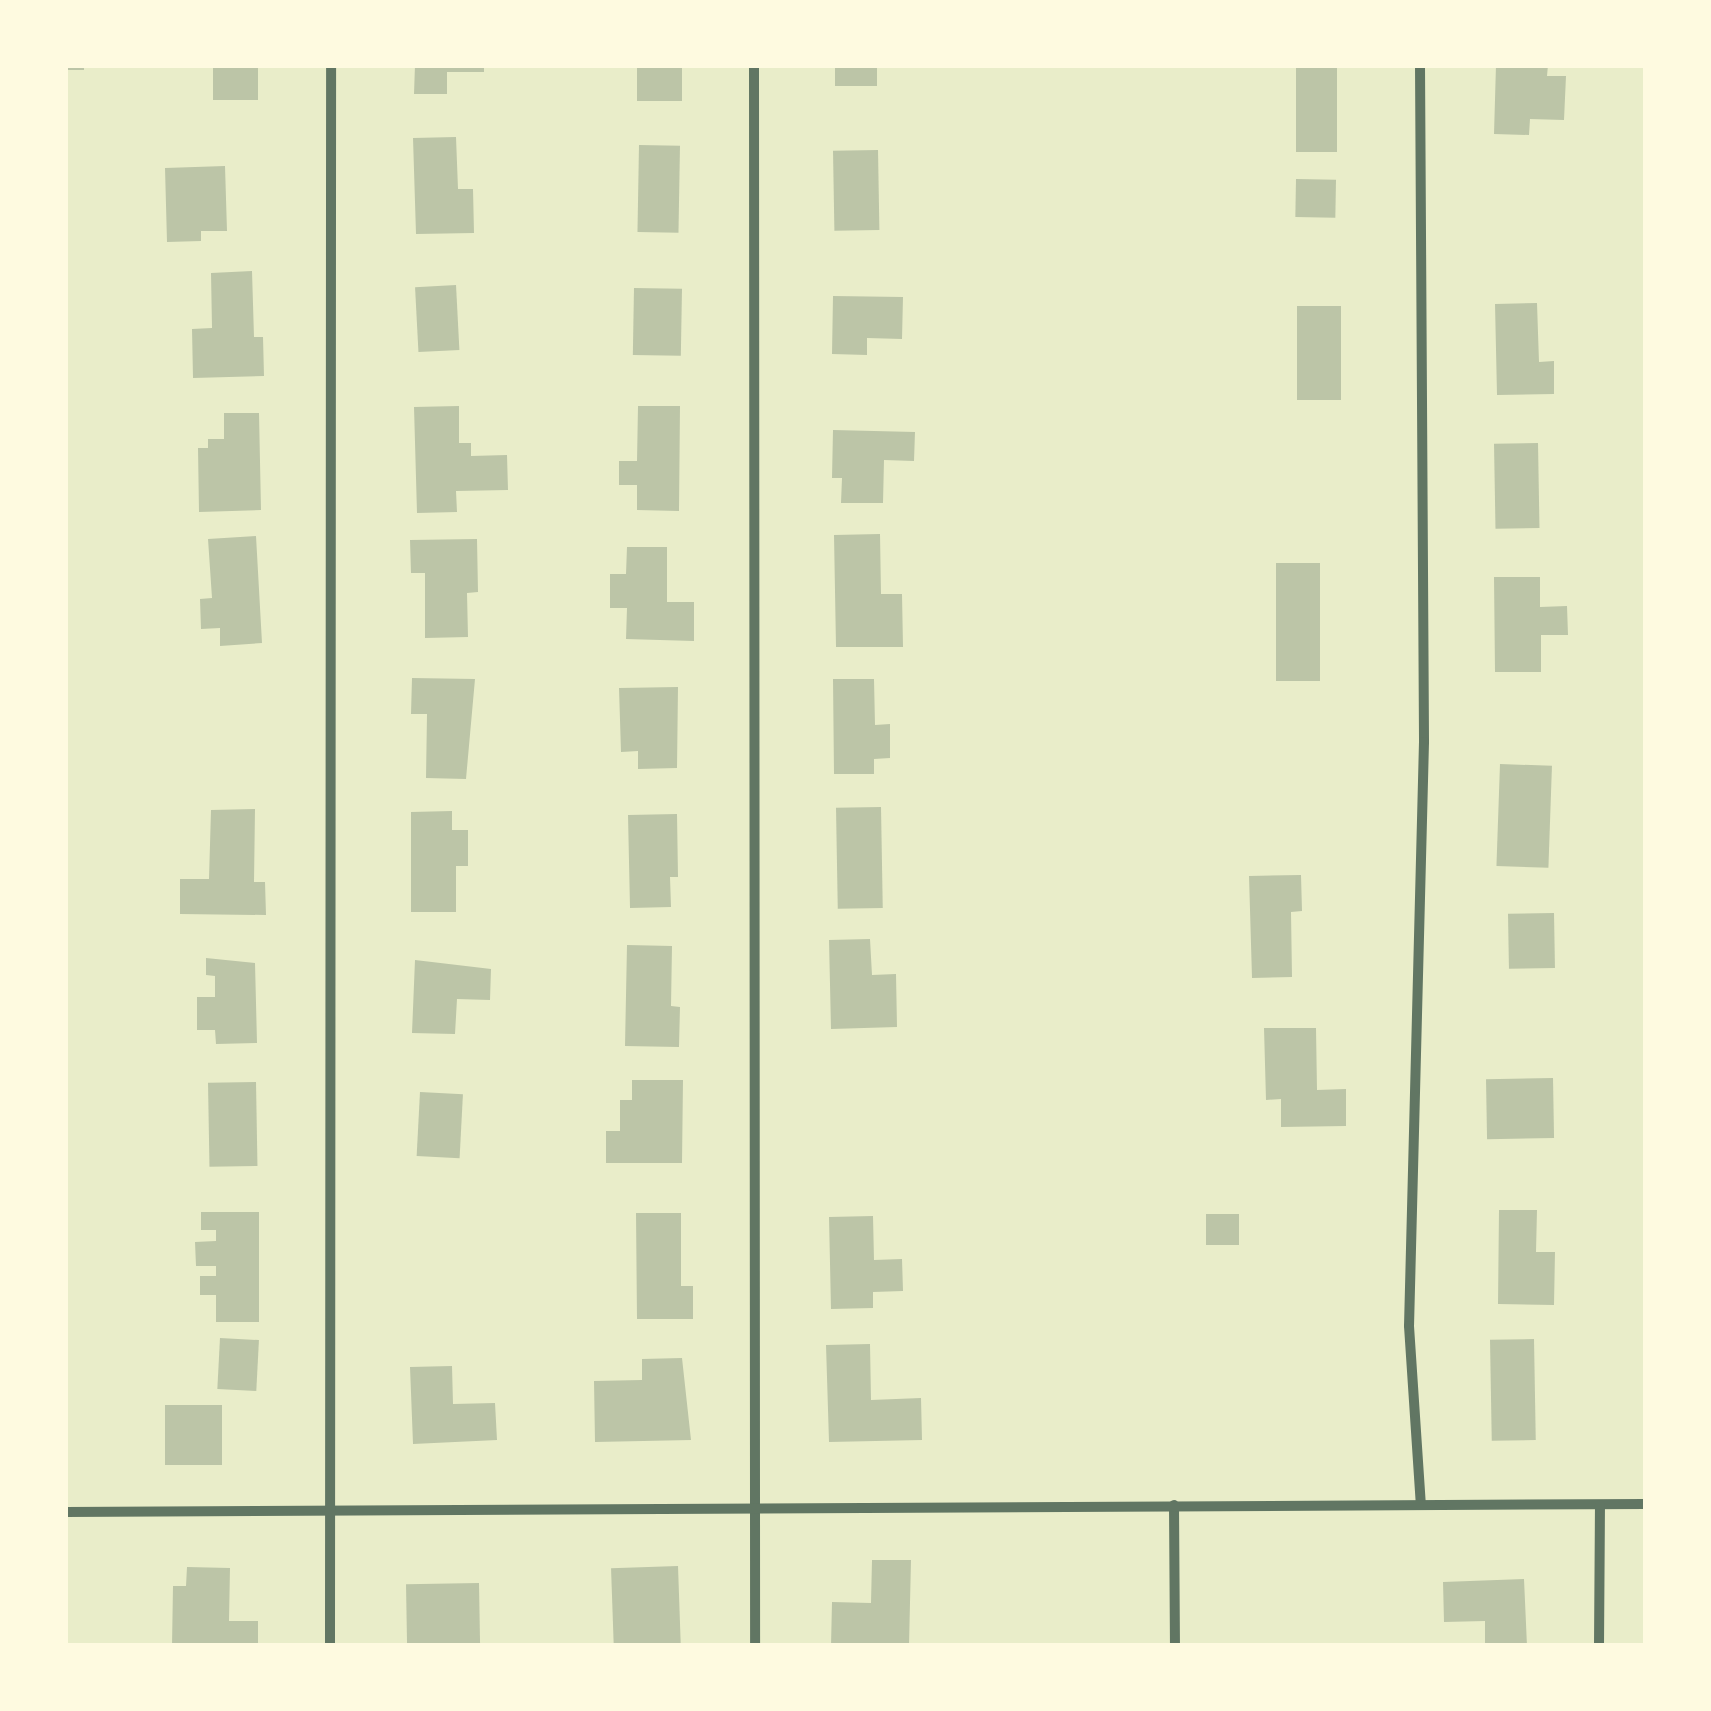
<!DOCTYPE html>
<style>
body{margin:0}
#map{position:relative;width:1711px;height:1711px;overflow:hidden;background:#e9edc9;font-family:Jost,sans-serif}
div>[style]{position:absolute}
.building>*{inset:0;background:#bcc5a7;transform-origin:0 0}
.minor>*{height:10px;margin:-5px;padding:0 5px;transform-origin:5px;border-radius:5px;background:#617663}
span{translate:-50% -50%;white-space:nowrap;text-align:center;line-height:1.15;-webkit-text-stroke:10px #fefae0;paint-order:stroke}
.frame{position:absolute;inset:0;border:68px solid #fefae0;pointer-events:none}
</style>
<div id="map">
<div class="building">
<div style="left:65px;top:65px;width:19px;height:5px"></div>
<div style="left:213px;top:65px;width:45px;height:35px"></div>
<div style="clip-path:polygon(415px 65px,484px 65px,484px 72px,447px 72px,447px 94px,414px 94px)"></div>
<div style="left:637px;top:65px;width:45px;height:36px"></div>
<div style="left:835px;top:65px;width:42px;height:21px"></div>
<div style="left:1296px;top:65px;width:41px;height:87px"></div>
<div style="clip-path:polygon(1496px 65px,1548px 65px,1547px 76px,1566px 76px,1564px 120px,1530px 119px,1529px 135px,1494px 134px)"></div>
<div style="clip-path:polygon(456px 137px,458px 189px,473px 189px,474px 233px,416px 234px,413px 138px)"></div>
<div style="left:639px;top:145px;width:41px;height:87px;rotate:1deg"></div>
<div style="left:878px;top:150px;width:80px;height:45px;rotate:89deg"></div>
<div style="clip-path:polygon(225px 166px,227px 231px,201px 231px,201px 241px,167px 242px,165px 168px)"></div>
<div style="left:1296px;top:179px;width:40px;height:38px;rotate:1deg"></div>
<div style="clip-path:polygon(252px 271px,254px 337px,263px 337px,264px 376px,193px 378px,192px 329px,212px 328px,211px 273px)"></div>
<div style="left:456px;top:285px;width:65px;height:41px;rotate:87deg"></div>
<div style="left:634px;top:288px;width:48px;height:67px;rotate:1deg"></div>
<div style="clip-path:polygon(833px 296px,903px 297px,902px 339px,867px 338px,867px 355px,832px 354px)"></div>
<div style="clip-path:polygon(1537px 303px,1539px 362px,1554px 361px,1554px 394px,1497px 395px,1495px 304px)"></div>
<div style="left:1297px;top:306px;width:44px;height:94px"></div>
<div style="clip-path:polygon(459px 406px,459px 443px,471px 443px,471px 456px,507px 455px,508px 490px,456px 491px,457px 512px,417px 513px,414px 407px)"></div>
<div style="clip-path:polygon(638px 406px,680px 406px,679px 511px,637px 510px,637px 485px,619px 485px,619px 461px,637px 461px)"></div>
<div style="clip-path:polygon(224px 413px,259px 413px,261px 510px,199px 512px,198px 448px,208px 448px,208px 439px,224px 439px)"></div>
<div style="clip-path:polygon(833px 430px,915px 432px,914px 461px,884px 460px,883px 503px,841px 503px,842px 478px,832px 478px)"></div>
<div style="left:1538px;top:443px;width:85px;height:44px;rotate:89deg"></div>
<div style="clip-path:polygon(880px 534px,881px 594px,902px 594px,903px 647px,836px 647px,834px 535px)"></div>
<div style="clip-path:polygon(256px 536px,262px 643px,220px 646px,220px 628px,201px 629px,200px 599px,212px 598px,208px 539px)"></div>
<div style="clip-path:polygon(477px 539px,478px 592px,467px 593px,468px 637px,425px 638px,425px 573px,411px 573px,410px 540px)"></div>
<div style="clip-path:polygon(627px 547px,667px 547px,667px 602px,694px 602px,694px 641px,626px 639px,627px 608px,610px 608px,610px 574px,626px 574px)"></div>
<div style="left:1276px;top:563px;width:44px;height:118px"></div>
<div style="clip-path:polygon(1494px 577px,1540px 577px,1540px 607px,1567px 606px,1568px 635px,1541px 635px,1541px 672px,1495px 672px)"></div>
<div style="clip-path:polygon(412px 678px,475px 679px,466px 779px,426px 778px,427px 714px,411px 714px)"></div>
<div style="clip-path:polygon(833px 679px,874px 679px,875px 725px,890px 724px,890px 758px,874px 759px,874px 774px,834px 774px)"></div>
<div style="clip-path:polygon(678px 687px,677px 768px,638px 769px,638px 751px,621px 752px,619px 688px)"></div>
<div style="left:1500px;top:764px;width:52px;height:102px;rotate:2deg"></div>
<div style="left:881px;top:807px;width:101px;height:45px;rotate:89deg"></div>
<div style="clip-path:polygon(255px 809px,254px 882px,265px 882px,266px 915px,180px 914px,180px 879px,209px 879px,211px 810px)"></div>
<div style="clip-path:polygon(452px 811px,452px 830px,468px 830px,468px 866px,456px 866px,456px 912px,411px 912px,411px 812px)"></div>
<div style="clip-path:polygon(677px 814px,678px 877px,670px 877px,671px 907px,630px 908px,628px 815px)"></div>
<div style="clip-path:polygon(1301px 875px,1302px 911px,1291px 912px,1292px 977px,1252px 978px,1249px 876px)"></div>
<div style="left:1554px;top:913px;width:55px;height:46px;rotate:89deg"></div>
<div style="clip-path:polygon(870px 939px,872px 975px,896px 974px,897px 1027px,831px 1029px,829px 940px)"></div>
<div style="clip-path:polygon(627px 945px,672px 946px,671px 1006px,680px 1007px,679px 1047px,625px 1046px)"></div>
<div style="clip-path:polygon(206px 958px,255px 963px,257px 1043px,216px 1044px,215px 1030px,197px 1030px,197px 997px,215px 997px,215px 976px,206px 975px)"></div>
<div style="clip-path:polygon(415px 960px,491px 969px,490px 1000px,457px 999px,455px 1034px,412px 1033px)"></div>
<div style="clip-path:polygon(1264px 1028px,1316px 1028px,1317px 1090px,1346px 1089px,1346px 1126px,1281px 1127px,1281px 1099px,1266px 1100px)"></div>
<div style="left:1553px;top:1078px;width:60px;height:67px;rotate:89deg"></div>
<div style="clip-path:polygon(632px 1080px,683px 1080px,682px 1163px,606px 1163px,606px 1131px,620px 1131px,620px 1100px,632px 1100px)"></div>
<div style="left:256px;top:1082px;width:84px;height:48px;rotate:89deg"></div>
<div style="left:420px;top:1092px;width:43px;height:64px;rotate:3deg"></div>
<div style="clip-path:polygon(1499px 1210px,1537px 1210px,1536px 1252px,1555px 1252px,1554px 1305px,1498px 1304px)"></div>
<div style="clip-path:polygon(201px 1212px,259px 1212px,259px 1322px,216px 1322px,216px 1295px,200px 1295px,200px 1276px,216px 1276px,216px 1266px,196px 1266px,195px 1242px,216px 1241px,216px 1230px,201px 1230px)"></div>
<div style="clip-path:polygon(636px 1213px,681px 1213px,681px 1286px,693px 1286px,693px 1319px,637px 1319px)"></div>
<div style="left:1206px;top:1214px;width:33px;height:31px"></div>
<div style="clip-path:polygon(873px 1216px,874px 1260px,902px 1259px,903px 1291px,873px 1292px,873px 1308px,831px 1309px,829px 1217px)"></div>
<div style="left:220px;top:1338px;width:39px;height:51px;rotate:3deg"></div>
<div style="left:1534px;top:1339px;width:101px;height:44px;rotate:89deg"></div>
<div style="clip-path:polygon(870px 1344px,871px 1400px,921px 1398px,922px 1440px,829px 1442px,826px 1345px)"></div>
<div style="clip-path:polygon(682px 1358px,691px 1440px,595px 1442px,594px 1381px,642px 1380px,642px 1359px)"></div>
<div style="clip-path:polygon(452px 1366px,453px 1404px,495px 1403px,497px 1440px,413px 1444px,410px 1367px)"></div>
<div style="left:165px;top:1405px;width:57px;height:60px"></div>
<div style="clip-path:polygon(872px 1560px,911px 1560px,909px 1646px,831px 1646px,832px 1602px,871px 1603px)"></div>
<div style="left:678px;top:1566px;width:80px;height:67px;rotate:88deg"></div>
<div style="clip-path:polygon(187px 1567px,230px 1568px,229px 1621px,258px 1621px,258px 1646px,172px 1646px,173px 1586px,186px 1586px)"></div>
<div style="clip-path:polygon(1524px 1579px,1527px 1646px,1485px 1646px,1485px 1621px,1444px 1622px,1443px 1582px)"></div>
<div style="left:479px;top:1583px;width:63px;height:73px;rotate:89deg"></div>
</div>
<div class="minor">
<div style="left:754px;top:65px;width:1581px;rotate:89.96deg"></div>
<div style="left:1420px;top:65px;width:677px;rotate:89.66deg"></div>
<div style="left:1424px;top:742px;width:584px;rotate:91.47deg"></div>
<div style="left:1409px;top:1326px;width:179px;rotate:86.2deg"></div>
<div style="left:1174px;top:1505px;width:141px;rotate:89.6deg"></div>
<div style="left:65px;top:1512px;width:1581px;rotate:-0.29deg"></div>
<div style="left:330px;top:1646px;width:1581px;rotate:-89.96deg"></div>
<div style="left:1599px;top:1646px;width:141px;rotate:-89.6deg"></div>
</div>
<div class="frame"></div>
</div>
